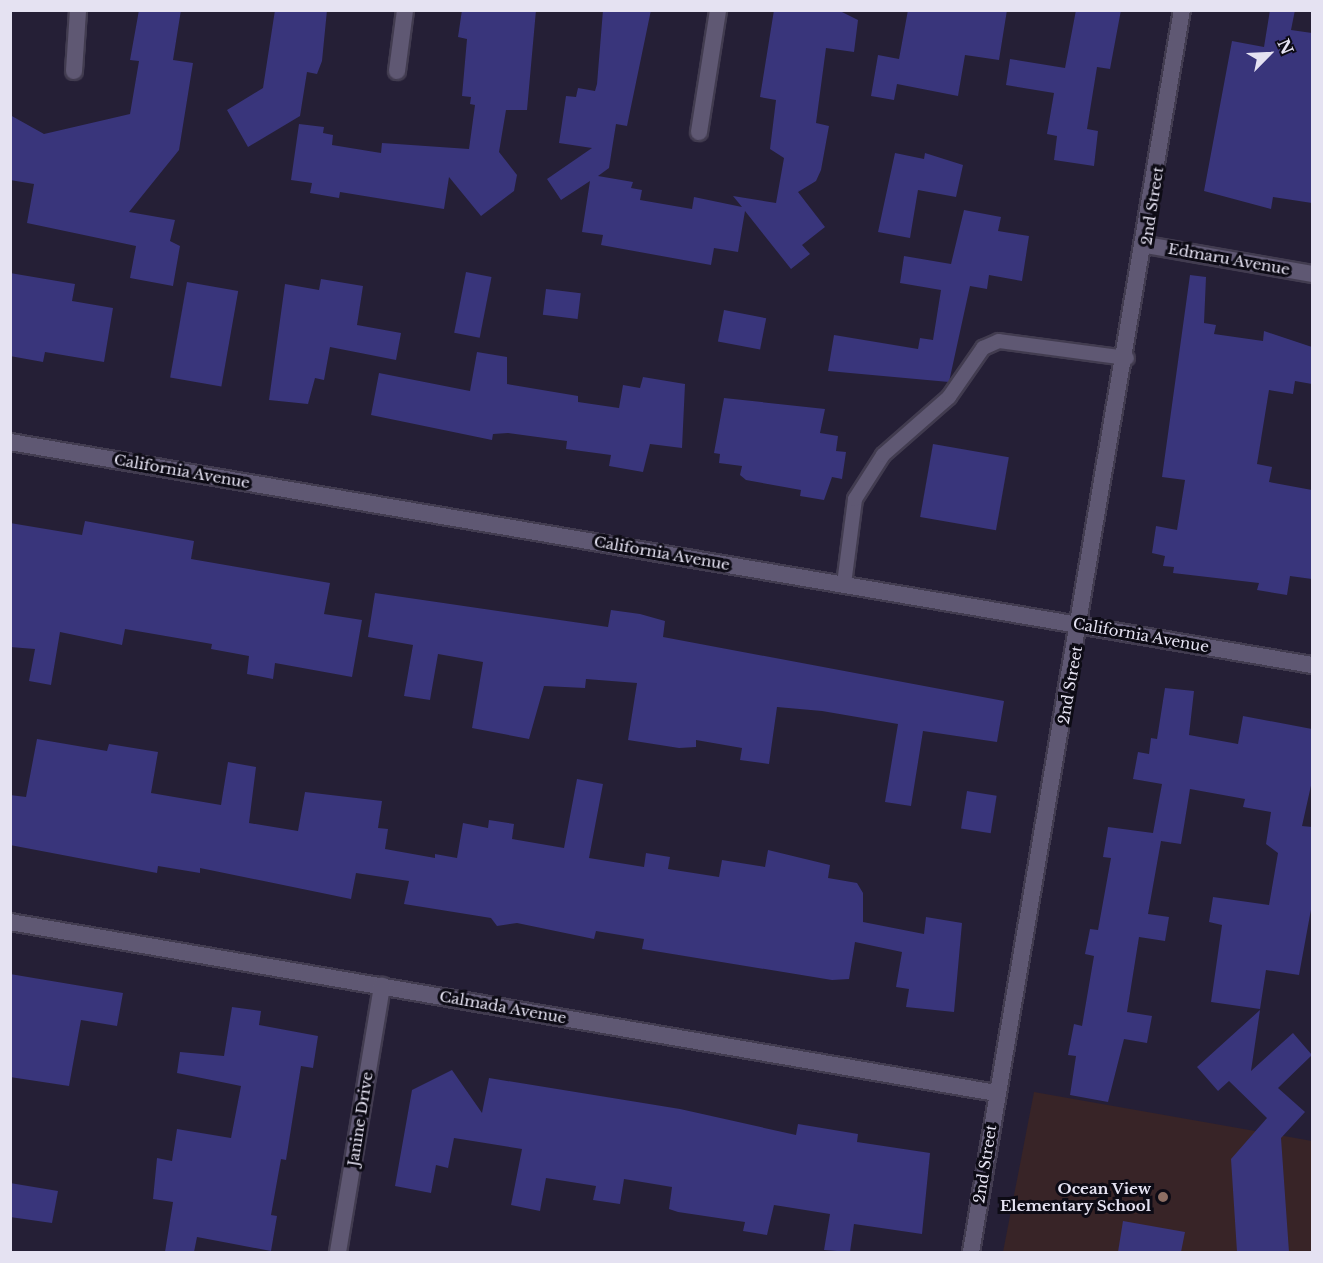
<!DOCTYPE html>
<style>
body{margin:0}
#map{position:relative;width:1323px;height:1263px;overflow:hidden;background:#251f36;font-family:"Libre Baskerville",serif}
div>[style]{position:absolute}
.education>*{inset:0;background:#382427}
.building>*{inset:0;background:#39357b;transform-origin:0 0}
.roads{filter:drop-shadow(2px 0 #423c50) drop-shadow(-2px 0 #423c50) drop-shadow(0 2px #423c50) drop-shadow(0 -2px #423c50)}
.service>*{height:14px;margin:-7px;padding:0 7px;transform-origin:7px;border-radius:7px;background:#5f5873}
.minor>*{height:16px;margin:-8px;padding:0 8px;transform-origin:8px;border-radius:8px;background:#5f5873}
.dots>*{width:16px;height:16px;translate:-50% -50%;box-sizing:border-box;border:3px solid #0d0b15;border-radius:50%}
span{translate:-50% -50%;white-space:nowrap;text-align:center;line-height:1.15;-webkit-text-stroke:6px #0d0b15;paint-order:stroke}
.street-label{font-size:15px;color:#e5e2f2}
.poi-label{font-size:15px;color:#e5e2f2;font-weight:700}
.right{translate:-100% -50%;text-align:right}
.frame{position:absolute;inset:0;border:12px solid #e5e2f2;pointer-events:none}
.north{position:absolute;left:1239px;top:24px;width:60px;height:60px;-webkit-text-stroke:4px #0d0b15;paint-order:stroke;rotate:66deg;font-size:16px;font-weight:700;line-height:24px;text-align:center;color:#e5e2f2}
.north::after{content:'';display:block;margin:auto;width:21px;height:27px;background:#e5e2f2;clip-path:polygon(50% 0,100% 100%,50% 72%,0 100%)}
</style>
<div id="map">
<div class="education">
<div style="clip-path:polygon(1034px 1092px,1312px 1141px,1312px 1252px,1003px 1252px)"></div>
</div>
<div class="building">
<div style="clip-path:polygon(139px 10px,181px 10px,173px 60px,193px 63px,179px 150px,129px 212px,175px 220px,170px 241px,180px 246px,173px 286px,130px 278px,136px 246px,27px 223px,34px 184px,10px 180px,10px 115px,44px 134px,130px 114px,139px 61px,130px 60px)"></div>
<div style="clip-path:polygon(275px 10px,327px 10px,322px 61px,317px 74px,307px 72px,300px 116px,248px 147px,227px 110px,263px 88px)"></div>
<div style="clip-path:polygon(462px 10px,536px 10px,527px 110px,506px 110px,499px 152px,517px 175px,514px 191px,481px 216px,449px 177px,444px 209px,340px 192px,339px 198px,310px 193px,312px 183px,291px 180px,299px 124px,324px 127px,323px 133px,333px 135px,332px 145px,381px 153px,382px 143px,469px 149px,475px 105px,470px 104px,471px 97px,462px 96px,467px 39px,458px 37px)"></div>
<div style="clip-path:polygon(603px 10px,651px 10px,627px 126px,616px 124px,609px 168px,598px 176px,633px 182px,631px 188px,642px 190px,640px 200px,692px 209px,694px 197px,742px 207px,733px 196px,776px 203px,784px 158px,770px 149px,776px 100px,760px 97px,774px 10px,838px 10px,858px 20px,854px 52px,826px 48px,816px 123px,829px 126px,821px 170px,816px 181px,798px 192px,825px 227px,802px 245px,810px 254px,791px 269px,745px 211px,738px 252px,714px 248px,711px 265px,601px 245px,603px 235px,582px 232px,590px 181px,561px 200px,547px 179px,592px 148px,559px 143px,566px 96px,576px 97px,578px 88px,595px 91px,597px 84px)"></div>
<div style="clip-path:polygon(908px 10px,1007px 10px,999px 60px,965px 55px,958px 96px,897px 84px,894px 100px,871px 96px,878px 55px,899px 59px)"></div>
<div style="clip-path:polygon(1076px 10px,1121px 10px,1110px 69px,1097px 67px,1087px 129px,1098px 131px,1094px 166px,1054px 160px,1057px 136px,1047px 134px,1054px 93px,1006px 85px,1010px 59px,1065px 68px)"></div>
<div style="clip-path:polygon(1270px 10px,1295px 10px,1291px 30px,1312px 33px,1312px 203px,1273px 197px,1271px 209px,1204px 191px,1232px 41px,1264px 47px)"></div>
<div style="clip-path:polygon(895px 153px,924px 159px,925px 153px,963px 165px,956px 197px,918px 190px,910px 238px,878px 232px)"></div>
<div style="clip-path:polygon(964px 210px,1001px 217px,998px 231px,1029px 236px,1022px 281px,989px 275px,987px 289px,970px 286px,949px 382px,828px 371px,834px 335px,918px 349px,920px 338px,933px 340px,941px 290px,900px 283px,904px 256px,951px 264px)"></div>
<div style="left:466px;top:272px;width:26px;height:62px;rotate:11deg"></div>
<div style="clip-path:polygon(10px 273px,75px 284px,72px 301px,113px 308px,104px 362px,45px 352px,43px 362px,10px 356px)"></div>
<div style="clip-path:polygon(1190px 275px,1206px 277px,1204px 323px,1216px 325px,1214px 334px,1263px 341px,1264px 331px,1312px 347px,1312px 384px,1295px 381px,1293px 394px,1269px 390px,1257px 464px,1272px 467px,1269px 482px,1312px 490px,1312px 579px,1290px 576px,1287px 595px,1257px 590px,1259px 583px,1173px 573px,1174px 567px,1163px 566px,1165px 556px,1152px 553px,1156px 526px,1177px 530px,1185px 480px,1162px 477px)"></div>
<div style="clip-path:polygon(321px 279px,363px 286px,357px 325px,401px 333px,396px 360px,330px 347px,324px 380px,315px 378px,308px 404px,269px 400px,285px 284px,319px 290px)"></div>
<div style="left:187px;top:282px;width:52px;height:97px;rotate:10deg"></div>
<div style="left:546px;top:289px;width:35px;height:26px;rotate:7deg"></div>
<div style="left:724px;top:310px;width:43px;height:32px;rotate:11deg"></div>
<div style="clip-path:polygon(477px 352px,507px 357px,507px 384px,578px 396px,578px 402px,619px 408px,623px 385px,640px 388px,643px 377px,685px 384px,682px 448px,650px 444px,643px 472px,609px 466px,611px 455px,566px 449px,567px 441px,508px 433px,493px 434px,492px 440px,371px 415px,379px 373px,470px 391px)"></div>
<div style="clip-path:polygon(724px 398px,825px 409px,820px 433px,838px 436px,836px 451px,846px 452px,842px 479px,832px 477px,824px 500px,800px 496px,801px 490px,746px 480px,740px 475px,742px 466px,719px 463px,720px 454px,714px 453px)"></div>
<div style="left:933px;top:444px;width:77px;height:74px;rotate:10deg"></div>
<div style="clip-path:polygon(85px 521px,194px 541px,191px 559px,330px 583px,324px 614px,362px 620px,352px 677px,275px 663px,273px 679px,247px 674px,249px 656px,211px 649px,212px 644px,125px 629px,122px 645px,60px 632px,51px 685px,29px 681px,35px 649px,10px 647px,10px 523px,82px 535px)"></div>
<div style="clip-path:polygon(375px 593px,608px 627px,611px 610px,640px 614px,665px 621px,663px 637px,1004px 701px,997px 742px,923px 731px,911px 806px,885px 802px,898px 724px,822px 711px,777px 707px,769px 764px,740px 760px,742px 748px,696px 740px,696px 747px,679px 748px,628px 740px,637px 683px,586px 679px,585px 688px,544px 686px,529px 739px,472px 728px,483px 662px,438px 654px,430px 700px,404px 696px,413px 645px,368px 637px)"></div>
<div style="clip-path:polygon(1165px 688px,1194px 691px,1189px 735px,1238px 744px,1243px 716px,1312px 729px,1312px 781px,1302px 826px,1312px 827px,1312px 904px,1299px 975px,1266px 970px,1260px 1009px,1211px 1002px,1222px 925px,1209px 922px,1213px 897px,1269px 905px,1278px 853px,1266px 844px,1271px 812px,1243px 807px,1245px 799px,1190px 789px,1181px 844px,1161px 841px,1148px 914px,1169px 917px,1165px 941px,1139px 937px,1127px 1012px,1152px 1016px,1147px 1043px,1124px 1039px,1108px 1102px,1070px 1095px,1076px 1056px,1068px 1055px,1074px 1024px,1082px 1026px,1094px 956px,1085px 954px,1090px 929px,1098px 930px,1111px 858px,1103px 857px,1108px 827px,1153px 833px,1162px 784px,1133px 779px,1138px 752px,1149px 754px,1151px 738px,1157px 739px)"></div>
<div style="clip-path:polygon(37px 739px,107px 751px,109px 744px,158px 752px,151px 793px,221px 805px,228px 762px,256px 767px,249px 823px,298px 831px,305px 792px,382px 801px,378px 828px,388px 829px,385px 849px,435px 858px,435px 854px,457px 858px,463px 823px,488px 828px,489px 820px,514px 824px,512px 839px,564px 848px,577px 779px,603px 784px,589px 858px,644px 867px,646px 853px,670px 857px,668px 869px,719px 877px,722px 860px,765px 867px,768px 850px,830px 865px,828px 878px,857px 883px,863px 893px,863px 922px,924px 934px,926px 917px,962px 923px,954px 1012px,906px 1007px,909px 989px,896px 987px,902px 952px,855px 942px,849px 979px,832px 980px,642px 949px,644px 939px,596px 931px,594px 939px,517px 923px,497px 926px,491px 918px,404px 904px,409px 881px,356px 873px,351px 899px,200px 868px,200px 873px,158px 866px,157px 873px,10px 845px,10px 795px,26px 797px)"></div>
<div style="left:967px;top:791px;width:30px;height:38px;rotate:9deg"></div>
<div style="clip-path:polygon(10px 974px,123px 993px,117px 1026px,81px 1020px,69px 1086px,10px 1077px)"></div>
<div style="clip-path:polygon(232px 1007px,261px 1011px,259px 1025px,318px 1036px,313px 1068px,301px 1066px,286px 1160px,281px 1159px,271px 1215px,277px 1216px,271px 1251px,197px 1237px,194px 1252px,165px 1252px,173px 1202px,153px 1199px,157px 1158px,172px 1161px,177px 1129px,231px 1138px,241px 1086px,177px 1073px,180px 1052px,224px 1056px)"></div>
<div style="clip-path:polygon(1260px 1010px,1251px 1071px,1293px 1033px,1312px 1055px,1278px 1088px,1305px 1112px,1281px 1138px,1289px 1252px,1237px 1252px,1231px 1159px,1267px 1118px,1229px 1081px,1218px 1091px,1197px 1067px)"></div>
<div style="clip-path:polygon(452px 1070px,482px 1113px,489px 1078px,680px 1109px,796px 1135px,798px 1124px,858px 1134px,857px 1142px,930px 1153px,922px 1234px,854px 1224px,850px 1252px,824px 1250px,830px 1214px,774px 1205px,767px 1235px,743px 1231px,745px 1222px,678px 1212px,669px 1209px,672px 1187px,624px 1179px,620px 1204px,593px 1200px,596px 1186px,546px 1178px,540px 1211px,511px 1205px,522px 1149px,454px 1138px,448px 1168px,436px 1165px,431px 1193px,395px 1186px,412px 1090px)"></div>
<div style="clip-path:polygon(10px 1183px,58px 1191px,52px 1223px,10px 1217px)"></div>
<div style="clip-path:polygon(1123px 1221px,1185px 1232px,1181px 1252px,1118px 1252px)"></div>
</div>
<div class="roads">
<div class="service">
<div style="left:844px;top:584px;width:86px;rotate:-82.6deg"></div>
<div style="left:855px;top:499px;width:52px;rotate:-57.5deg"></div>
<div style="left:883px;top:455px;width:88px;rotate:-41.3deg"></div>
<div style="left:949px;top:397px;width:60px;rotate:-55.2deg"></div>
<div style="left:983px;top:348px;width:17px;rotate:-24deg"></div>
<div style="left:999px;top:341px;width:129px;rotate:7.6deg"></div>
</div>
<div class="minor">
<div style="left:74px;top:71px;width:61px;rotate:-86.2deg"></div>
<div style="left:397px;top:71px;width:62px;rotate:-82.5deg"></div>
<div style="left:699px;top:132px;width:123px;rotate:-81.1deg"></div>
<div style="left:1146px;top:245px;width:169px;rotate:9.9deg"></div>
<div style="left:10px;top:442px;width:1321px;rotate:9.72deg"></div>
<div style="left:10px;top:922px;width:1001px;rotate:9.84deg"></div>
<div style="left:338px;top:1252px;width:270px;rotate:-80.6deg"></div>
<div style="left:971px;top:1252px;width:1260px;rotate:-80.36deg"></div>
</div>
</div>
<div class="dots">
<div style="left:1163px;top:1197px;background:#8d6e63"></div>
</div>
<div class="street-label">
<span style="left:1152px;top:206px;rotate:-81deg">2nd Street</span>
<span style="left:1229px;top:259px;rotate:10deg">Edmaru Avenue</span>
<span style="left:182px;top:471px;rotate:10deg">California Avenue</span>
<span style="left:662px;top:553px;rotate:10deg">California Avenue</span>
<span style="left:1141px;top:635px;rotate:10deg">California Avenue</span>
<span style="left:1070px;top:685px;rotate:-80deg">2nd Street</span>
<span style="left:503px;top:1007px;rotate:10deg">Calmada Avenue</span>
<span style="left:360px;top:1119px;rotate:-81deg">Janine Drive</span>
<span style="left:985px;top:1164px;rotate:-81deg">2nd Street</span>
</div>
<div class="poi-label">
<span class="right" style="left:1151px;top:1197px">Ocean View<br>Elementary School</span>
</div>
<div class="frame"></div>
<div class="north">N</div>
</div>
